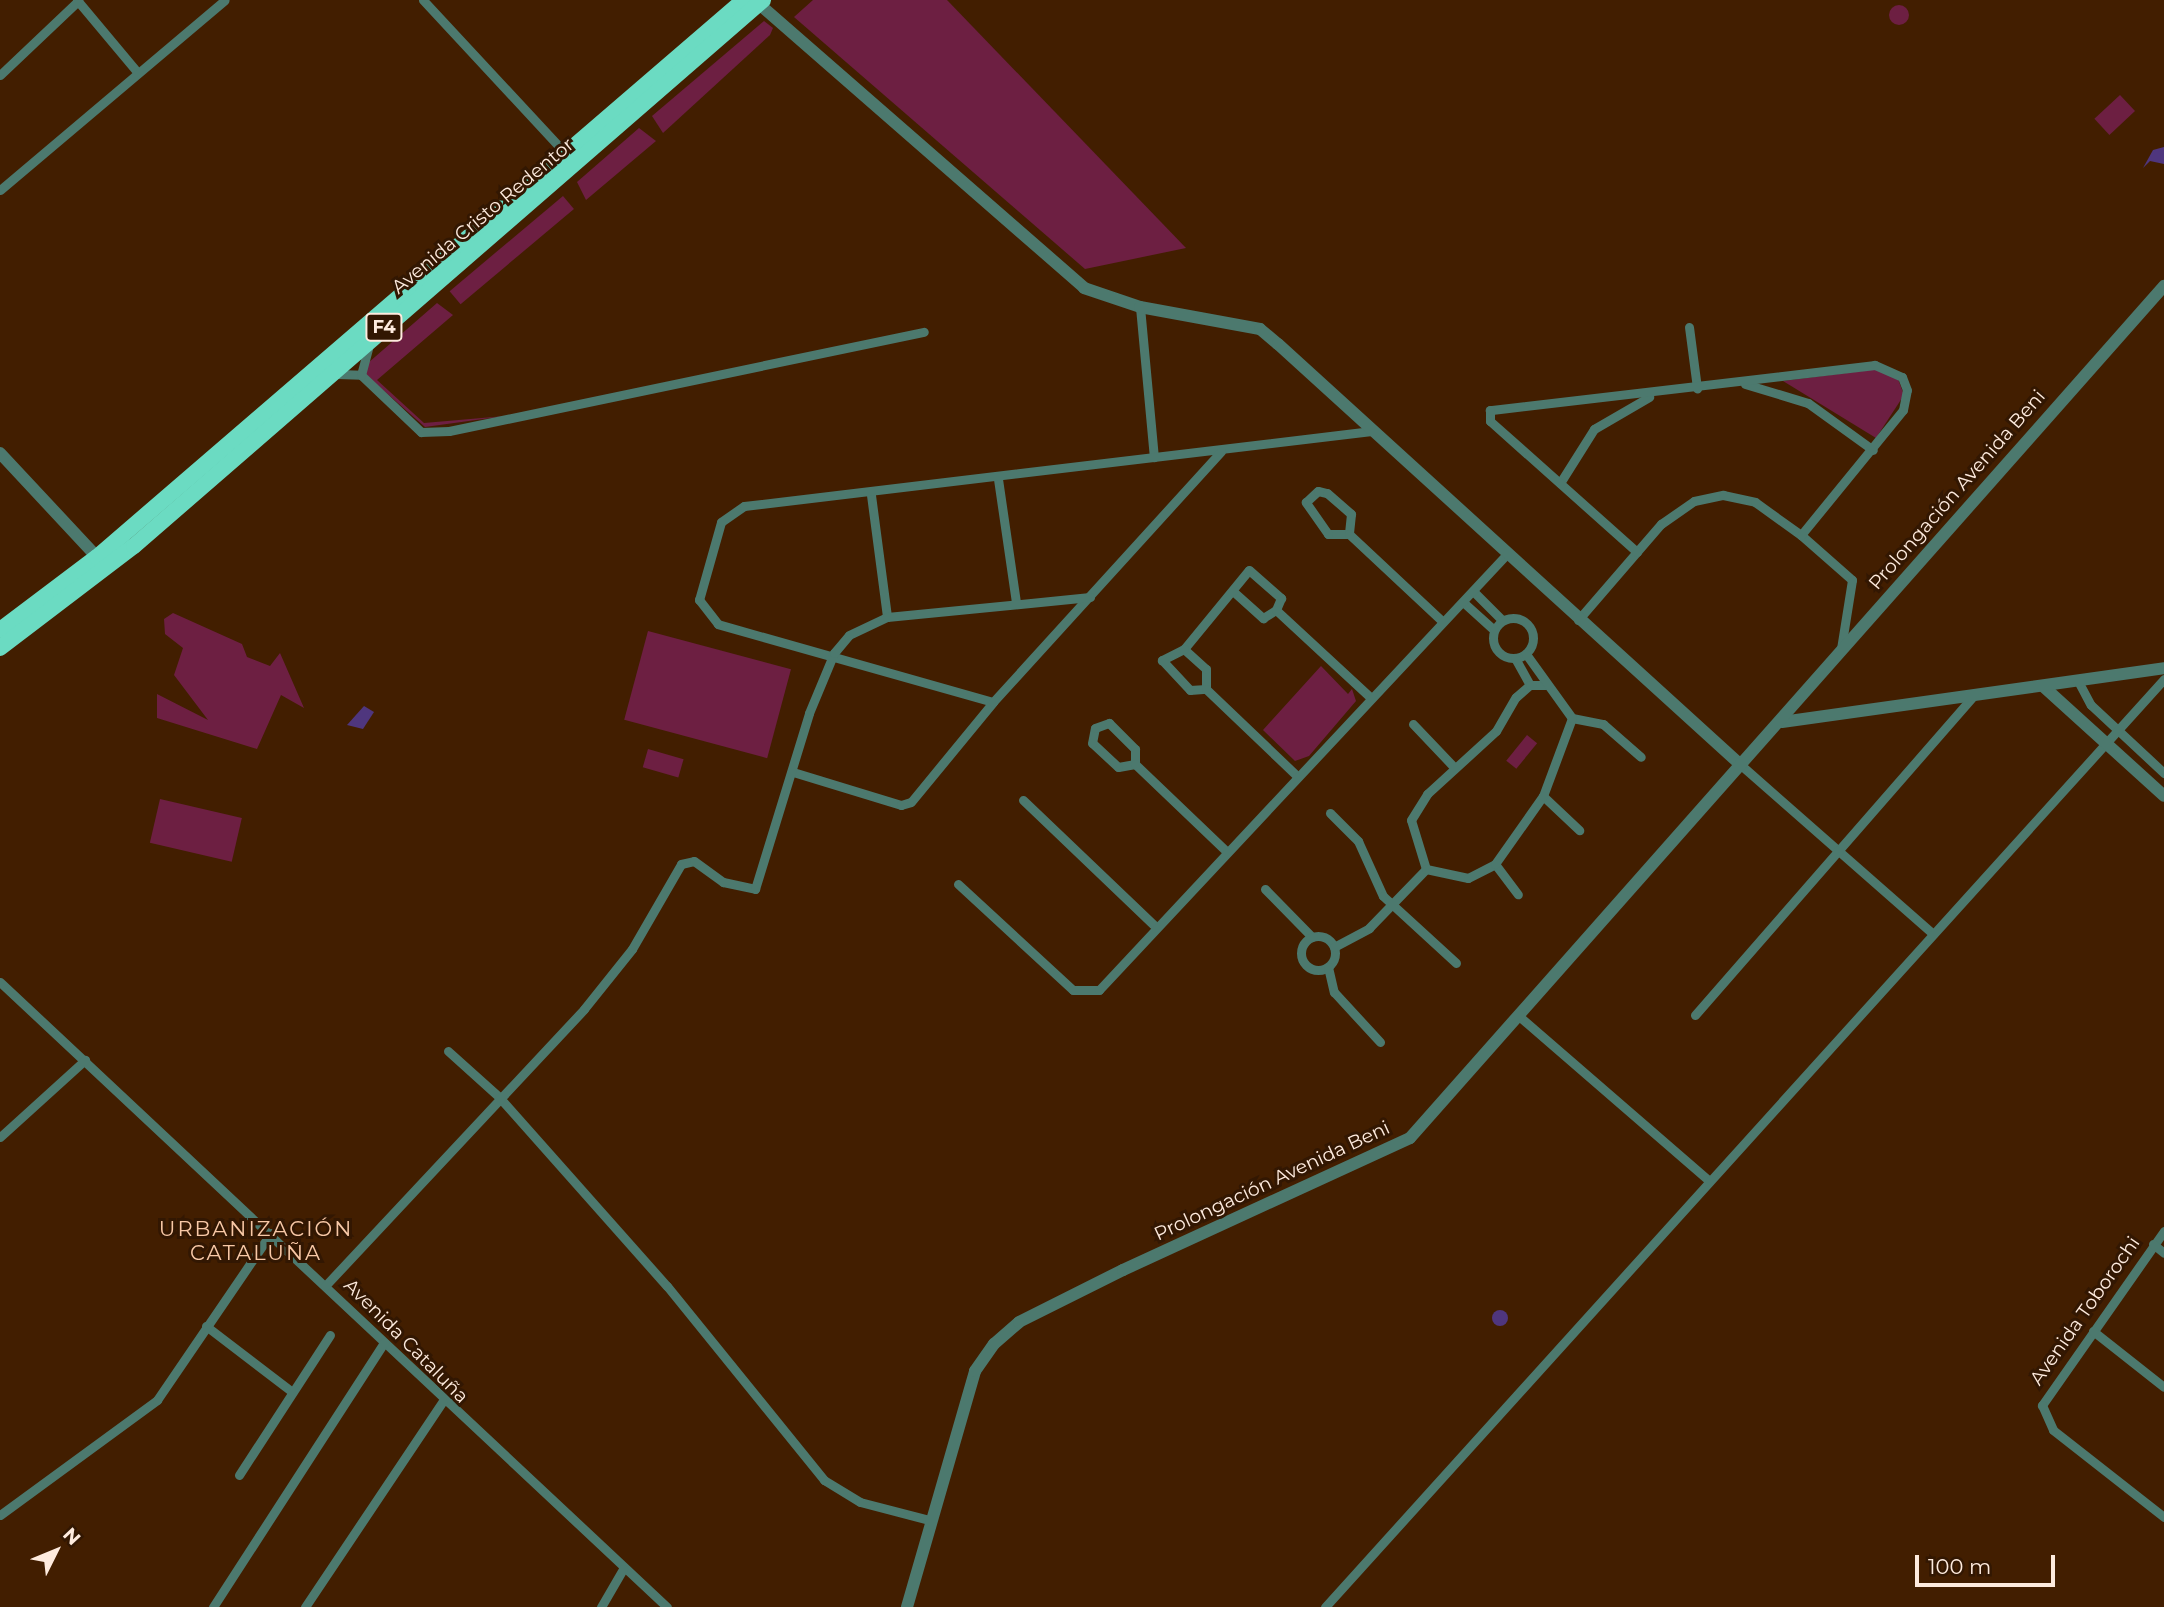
<!DOCTYPE html>
<meta charset="utf-8">
<style>
body{margin:0}
#map{position:relative;width:2164px;height:1607px;overflow:hidden;background:#421e00;font-family:Montserrat,sans-serif}
div>[style]{position:absolute}
.green>*{inset:0;background:#6d1f42;transform-origin:0 0}
.round{border-radius:50%}
.water>*{inset:0;background:#4f367e}
.minor>*{height:9px;margin:-4.5px;padding:0 4.5px;transform-origin:4.5px;border-radius:4.5px;background:#4c796e}
.minor>.ring{margin:-4.5px;padding:0;box-sizing:content-box;background:none;border:9px solid #4c796e;border-radius:50%}
.tertiary>*{height:12px;margin:-6px;padding:0 6px;transform-origin:6px;border-radius:6px;background:#4c796e}
.trunk>*{height:16px;margin:-8px;padding:0 8px;transform-origin:8px;border-radius:8px;background:#6bdbc2}
span{translate:-50% -50%;white-space:nowrap;text-align:center;line-height:1.15;-webkit-text-stroke:6px #321702;paint-order:stroke}
.shield-label span{padding:2px 5px;background:#321702;border:2px solid;border-radius:5px;-webkit-text-stroke-width:0}
.shield-label{font-size:18px;color:#feebde;font-weight:700}
.street-label{font-size:19px;color:#feebde}
.neighbourhood-label{font-size:21px;color:#f8c8a6;letter-spacing:2px}
.north{position:absolute;left:21px;top:1516px;width:70px;height:70px;-webkit-text-stroke:5px #321702;paint-order:stroke;rotate:47deg;font-size:19px;font-weight:700;line-height:28px;text-align:center;color:#feebde}
.north::after{content:'';display:block;margin:auto;width:24px;height:32px;background:#feebde;clip-path:polygon(50% 0,100% 100%,50% 72%,0 100%)}
.scale{position:absolute;left:1915px;top:1555px;width:140px;height:32px;box-sizing:border-box;border:4px solid #feebde;border-top:0;padding-left:9px;font-size:21px;line-height:24px;white-space:nowrap;color:#feebde;-webkit-text-stroke:5px #321702;paint-order:stroke}
</style>
<div id="map">
<div class="green">
<div style="clip-path:polygon(813px 0,947px 0,1186px 248px,1085px 269px,794px 17px)"></div>
<div class="round" style="left:1889px;top:5px;width:20px;height:20px"></div>
<div style="clip-path:polygon(764px 21px,773px 28px,770px 35px,663px 133px,652px 116px)"></div>
<div style="left:2120px;top:95px;width:22px;height:35px;rotate:47deg"></div>
<div style="clip-path:polygon(639px 128px,656px 141px,586px 200px,577px 182px)"></div>
<div style="left:563px;top:196px;width:17px;height:148px;rotate:50deg"></div>
<div style="clip-path:polygon(437px 303px,453px 315px,377px 380px,424px 423px,505px 416px,425px 427px,365px 374px,368px 363px)"></div>
<div style="clip-path:polygon(1878px 369px,1898px 379px,1904px 395px,1876px 438px,1783px 381px)"></div>
<div style="clip-path:polygon(173px 613px,242px 644px,247px 657px,270px 666px,280px 653px,304px 708px,281px 695px,257px 749px,157px 718px,157px 694px,208px 720px,174px 675px,183px 648px,165px 634px,164px 619px)"></div>
<div style="left:648px;top:631px;width:148px;height:92px;rotate:15deg"></div>
<div style="clip-path:polygon(1321px 666px,1348px 694px,1352px 689px,1356px 701px,1309px 756px,1295px 761px,1263px 730px)"></div>
<div style="left:1527px;top:735px;width:13px;height:33px;rotate:39deg"></div>
<div style="left:648px;top:749px;width:37px;height:19px;rotate:16deg"></div>
<div style="left:160px;top:799px;width:84px;height:45px;rotate:13deg"></div>
</div>
<div class="water">
<div style="clip-path:polygon(2164px 147px,2164px 164px,2150px 161px,2143px 168px,2153px 150px)"></div>
<div style="clip-path:polygon(364px 706px,374px 712px,363px 729px,347px 725px)"></div>
<div class="round" style="left:1492px;top:1310px;width:16px;height:16px"></div>
</div>
<div class="minor">
<div style="left:77px;top:0;width:95px;rotate:50.1deg"></div>
<div style="left:423px;top:0;width:210px;rotate:47.1deg"></div>
<div style="left:0;top:75px;width:108px;rotate:-43.5deg"></div>
<div style="left:0;top:190px;width:294px;rotate:-40.2deg"></div>
<div style="left:1140px;top:307px;width:151px;rotate:84.7deg"></div>
<div style="left:1689px;top:327px;width:62px;rotate:82.5deg"></div>
<div style="left:337px;top:374px;width:24px;rotate:2deg"></div>
<div style="left:361px;top:375px;width:83px;rotate:43.5deg"></div>
<div style="left:421px;top:432px;width:28px;rotate:-2deg"></div>
<div style="left:449px;top:431px;width:485px;rotate:-11.8deg"></div>
<div style="left:361px;top:375px;width:28px;rotate:-75deg"></div>
<div style="left:1745px;top:384px;width:66px;rotate:16.8deg"></div>
<div style="left:1808px;top:403px;width:80px;rotate:35.9deg"></div>
<div style="left:998px;top:479px;width:125px;rotate:81.7deg"></div>
<div style="left:1560px;top:483px;width:64px;rotate:-57.8deg"></div>
<div style="left:1594px;top:429px;width:64px;rotate:-30.2deg"></div>
<div style="left:871px;top:495px;width:123px;rotate:82.5deg"></div>
<div style="left:1349px;top:534px;width:21px;rotate:180deg"></div>
<div style="left:1328px;top:534px;width:39px;rotate:-125deg"></div>
<div style="left:1306px;top:502px;width:16px;rotate:-43deg"></div>
<div style="left:1318px;top:491px;width:9px;rotate:13deg"></div>
<div style="left:1327px;top:493px;width:32px;rotate:41deg"></div>
<div style="left:1351px;top:514px;width:20px;rotate:96deg"></div>
<div style="left:1349px;top:534px;width:127px;rotate:43.1deg"></div>
<div style="left:1801px;top:535px;width:68px;rotate:41.4deg"></div>
<div style="left:1852px;top:580px;width:70px;rotate:99.1deg"></div>
<div style="left:1473px;top:591px;width:41px;rotate:45deg"></div>
<div style="left:1235px;top:593px;width:38px;rotate:42deg"></div>
<div style="left:1263px;top:618px;width:15px;rotate:-32deg"></div>
<div style="left:1463px;top:602px;width:42px;rotate:42.1deg"></div>
<div class="ring" style="left:1493px;top:618px;width:31px;height:31px"></div>
<div style="left:1578px;top:620px;width:127px;rotate:-49.2deg"></div>
<div style="left:1661px;top:524px;width:40px;rotate:-34.9deg"></div>
<div style="left:1694px;top:501px;width:30px;rotate:-12deg"></div>
<div style="left:1723px;top:495px;width:33px;rotate:12deg"></div>
<div style="left:1755px;top:502px;width:57px;rotate:35.7deg"></div>
<div style="left:1801px;top:535px;width:161px;rotate:-50.8deg"></div>
<div style="left:1903px;top:410px;width:20px;rotate:-79deg"></div>
<div style="left:1907px;top:390px;width:14px;rotate:-111deg"></div>
<div style="left:1902px;top:377px;width:30px;rotate:-156deg"></div>
<div style="left:1875px;top:365px;width:388px;rotate:173.3deg"></div>
<div style="left:1490px;top:410px;width:11px;rotate:90deg"></div>
<div style="left:1490px;top:421px;width:197px;rotate:41.7deg"></div>
<div style="left:1184px;top:649px;width:102px;rotate:-50.6deg"></div>
<div style="left:1249px;top:570px;width:43px;rotate:41.2deg"></div>
<div style="left:1281px;top:598px;width:13px;rotate:113deg"></div>
<div style="left:1276px;top:610px;width:129px;rotate:42.8deg"></div>
<div style="left:1515px;top:658px;width:31px;rotate:61deg"></div>
<div style="left:2078px;top:681px;width:27px;rotate:62deg"></div>
<div style="left:2091px;top:705px;width:100px;rotate:43deg"></div>
<div style="left:1206px;top:689px;width:20px;rotate:-90deg"></div>
<div style="left:1206px;top:669px;width:30px;rotate:-138deg"></div>
<div style="left:1184px;top:649px;width:25px;rotate:153deg"></div>
<div style="left:1162px;top:660px;width:41px;rotate:47deg"></div>
<div style="left:1190px;top:690px;width:16px;rotate:-4deg"></div>
<div style="left:1206px;top:689px;width:127px;rotate:43.7deg"></div>
<div style="left:993px;top:702px;width:286px;rotate:-164.2deg"></div>
<div style="left:718px;top:624px;width:31px;rotate:-128deg"></div>
<div style="left:699px;top:600px;width:81px;rotate:-74.2deg"></div>
<div style="left:721px;top:522px;width:28px;rotate:-35deg"></div>
<div style="left:744px;top:506px;width:632px;rotate:-6.81deg"></div>
<div style="left:1572px;top:718px;width:32px;rotate:11deg"></div>
<div style="left:1603px;top:724px;width:50px;rotate:41deg"></div>
<div style="left:1413px;top:724px;width:57px;rotate:46.4deg"></div>
<div style="left:1135px;top:764px;width:17px;rotate:170deg"></div>
<div style="left:1118px;top:767px;width:35px;rotate:-137deg"></div>
<div style="left:1092px;top:743px;width:15px;rotate:-79deg"></div>
<div style="left:1095px;top:728px;width:15px;rotate:-20deg"></div>
<div style="left:1109px;top:723px;width:37px;rotate:45deg"></div>
<div style="left:1135px;top:749px;width:15px;rotate:90deg"></div>
<div style="left:1135px;top:764px;width:127px;rotate:43.7deg"></div>
<div style="left:1742px;top:766px;width:252px;rotate:41.3deg"></div>
<div style="left:793px;top:772px;width:113px;rotate:17deg"></div>
<div style="left:901px;top:805px;width:10px;rotate:-17deg"></div>
<div style="left:911px;top:802px;width:129px;rotate:-50.6deg"></div>
<div style="left:993px;top:702px;width:339px;rotate:-47.7deg"></div>
<div style="left:1543px;top:796px;width:50px;rotate:43.4deg"></div>
<div style="left:1023px;top:800px;width:184px;rotate:43.7deg"></div>
<div style="left:1330px;top:813px;width:40px;rotate:45deg"></div>
<div style="left:1358px;top:841px;width:60px;rotate:65.6deg"></div>
<div style="left:1383px;top:896px;width:99px;rotate:42.5deg"></div>
<div style="left:1495px;top:864px;width:38px;rotate:53deg"></div>
<div style="left:1426px;top:869px;width:51px;rotate:-107deg"></div>
<div style="left:1411px;top:820px;width:31px;rotate:-58deg"></div>
<div style="left:1427px;top:794px;width:93px;rotate:-42.4deg"></div>
<div style="left:1496px;top:731px;width:39px;rotate:-60deg"></div>
<div style="left:1516px;top:697px;width:18px;rotate:-41deg"></div>
<div style="left:1530px;top:685px;width:16px"></div>
<div style="left:958px;top:884px;width:156px;rotate:42.7deg"></div>
<div style="left:1073px;top:990px;width:26px"></div>
<div style="left:1099px;top:990px;width:594px;rotate:-46.91deg"></div>
<div style="left:1265px;top:889px;width:67px;rotate:45.6deg"></div>
<div class="ring" style="left:1301px;top:936px;width:25px;height:25px"></div>
<div style="left:1334px;top:947px;width:40px;rotate:-28deg"></div>
<div style="left:1369px;top:928px;width:82px;rotate:-46deg"></div>
<div style="left:1426px;top:869px;width:43px;rotate:12.1deg"></div>
<div style="left:1468px;top:878px;width:30px;rotate:-27deg"></div>
<div style="left:1495px;top:864px;width:83px;rotate:-54.8deg"></div>
<div style="left:1543px;top:796px;width:83px;rotate:-69.6deg"></div>
<div style="left:1572px;top:718px;width:79px;rotate:-125.7deg"></div>
<div style="left:1328px;top:967px;width:26px;rotate:77deg"></div>
<div style="left:1334px;top:992px;width:68px;rotate:47.4deg"></div>
<div style="left:0;top:982px;width:914px;rotate:43.14deg"></div>
<div style="left:1695px;top:1015px;width:422px;rotate:-48.9deg"></div>
<div style="left:1520px;top:1017px;width:250px;rotate:40.9deg"></div>
<div style="left:448px;top:1051px;width:69px;rotate:42deg"></div>
<div style="left:499px;top:1097px;width:253px;rotate:48.4deg"></div>
<div style="left:667px;top:1286px;width:250px;rotate:51deg"></div>
<div style="left:824px;top:1480px;width:42px;rotate:31.4deg"></div>
<div style="left:860px;top:1502px;width:71px;rotate:14.6deg"></div>
<div style="left:0;top:1137px;width:115px;rotate:-42.2deg"></div>
<div style="left:2164px;top:1231px;width:213px;rotate:125deg"></div>
<div style="left:2042px;top:1405px;width:27px;rotate:66deg"></div>
<div style="left:2053px;top:1430px;width:141px;rotate:38.1deg"></div>
<div style="left:2153px;top:1244px;width:14px;rotate:39deg"></div>
<div style="left:325px;top:1286px;width:379px;rotate:-46.9deg"></div>
<div style="left:584px;top:1009px;width:77px;rotate:-51.3deg"></div>
<div style="left:632px;top:949px;width:98px;rotate:-60deg"></div>
<div style="left:681px;top:864px;width:13px;rotate:-13deg"></div>
<div style="left:694px;top:861px;width:36px;rotate:36deg"></div>
<div style="left:723px;top:882px;width:33px;rotate:12deg"></div>
<div style="left:755px;top:889px;width:184px;rotate:-72.9deg"></div>
<div style="left:809px;top:713px;width:65px;rotate:-67.4deg"></div>
<div style="left:834px;top:653px;width:23px;rotate:-50deg"></div>
<div style="left:849px;top:635px;width:42px;rotate:-25.3deg"></div>
<div style="left:887px;top:617px;width:204px;rotate:-5.6deg"></div>
<div style="left:206px;top:1326px;width:107px;rotate:37.4deg"></div>
<div style="left:2093px;top:1331px;width:90px;rotate:38.3deg"></div>
<div style="left:239px;top:1475px;width:167px;rotate:-57deg"></div>
<div style="left:0;top:1515px;width:195px;rotate:-36.2deg"></div>
<div style="left:157px;top:1400px;width:202px;rotate:-55.7deg"></div>
<div style="left:213px;top:1607px;width:315px;rotate:-57.1deg"></div>
<div style="left:305px;top:1607px;width:247px;rotate:-56.2deg"></div>
<div style="left:601px;top:1607px;width:44px;rotate:-59.9deg"></div>
<div style="left:1325px;top:1607px;width:1251px;rotate:-47.88deg"></div>
</div>
<div class="tertiary">
<div style="left:759px;top:4px;width:432px;rotate:41.1deg"></div>
<div style="left:1084px;top:288px;width:59px;rotate:18.7deg"></div>
<div style="left:1140px;top:307px;width:122px;rotate:10.4deg"></div>
<div style="left:1260px;top:329px;width:23px;rotate:40deg"></div>
<div style="left:1278px;top:344px;width:627px;rotate:42.29deg"></div>
<div style="left:0;top:453px;width:142px;rotate:47deg"></div>
<div style="left:2044px;top:687px;width:162px;rotate:42.2deg"></div>
<div style="left:1782px;top:722px;width:386px;rotate:-8deg"></div>
<div style="left:907px;top:1607px;width:246px;rotate:-73.9deg"></div>
<div style="left:975px;top:1371px;width:33px;rotate:-55deg"></div>
<div style="left:994px;top:1344px;width:33px;rotate:-41deg"></div>
<div style="left:1019px;top:1322px;width:116px;rotate:-26.6deg"></div>
<div style="left:1123px;top:1270px;width:316px;rotate:-24.7deg"></div>
<div style="left:1410px;top:1138px;width:1138px;rotate:-48.49deg"></div>
</div>
<div class="trunk">
<div style="left:0;top:630px;width:121px;rotate:-37deg"></div>
<div style="left:97px;top:557px;width:854px;rotate:-40.73deg"></div>
<div style="left:0;top:648px;width:168px;rotate:-37.3deg"></div>
<div style="left:134px;top:546px;width:833px;rotate:-40.96deg"></div>
</div>
<div class="shield-label">
<span style="left:384px;top:327px">F4</span>
</div>
<div class="street-label">
<span style="left:483px;top:216px;rotate:-40deg">Avenida Cristo Redentor</span>
<span style="left:1957px;top:490px;rotate:-49deg">Prolongación Avenida Beni</span>
<span style="left:1272px;top:1181px;rotate:-25deg">Prolongación Avenida Beni</span>
<span style="left:2085px;top:1311px;rotate:-55deg">Avenida Toborochi</span>
<span style="left:406px;top:1341px;rotate:45deg">Avenida Cataluña</span>
</div>
<div class="neighbourhood-label">
<span style="left:256px;top:1241px">URBANIZACIÓN<br>CATALUÑA</span>
</div>
<div class="north">N</div>
<div class="scale">100 m</div>
</div>
